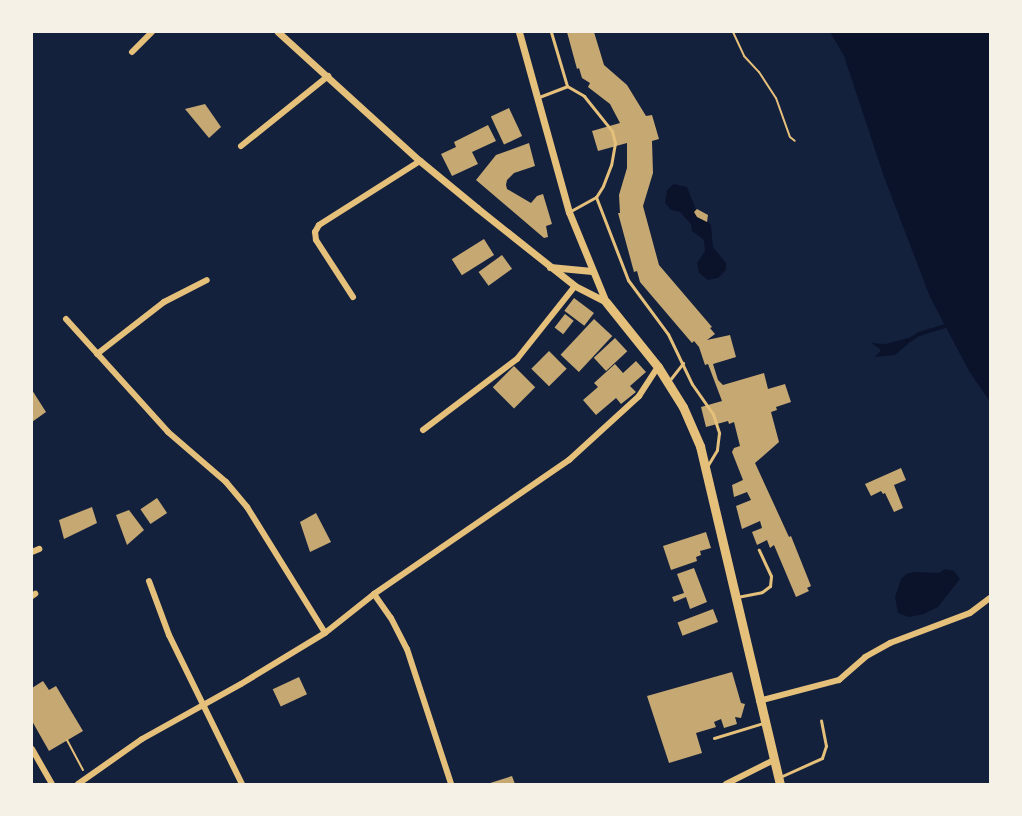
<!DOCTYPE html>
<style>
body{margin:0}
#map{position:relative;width:1022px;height:816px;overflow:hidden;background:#14213d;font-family:"Varela Round",sans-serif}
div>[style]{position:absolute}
.water>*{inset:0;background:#0b132b}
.stream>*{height:4px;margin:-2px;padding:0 2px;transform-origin:2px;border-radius:2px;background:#0b132b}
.building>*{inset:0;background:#c6a872;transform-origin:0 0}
.path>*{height:2px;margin:-1px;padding:0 1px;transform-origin:1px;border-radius:1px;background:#e5c07b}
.service>*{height:3px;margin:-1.5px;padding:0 1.5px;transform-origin:1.5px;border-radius:1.5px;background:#e5c07b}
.minor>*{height:6px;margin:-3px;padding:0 3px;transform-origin:3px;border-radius:3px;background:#e5c07b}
.tertiary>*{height:7px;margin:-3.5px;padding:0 3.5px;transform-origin:3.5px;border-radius:3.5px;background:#e5c07b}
.primary>*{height:9px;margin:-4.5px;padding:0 4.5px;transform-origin:4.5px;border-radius:4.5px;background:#e5c07b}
span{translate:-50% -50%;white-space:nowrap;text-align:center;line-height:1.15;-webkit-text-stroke:6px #f6f1e7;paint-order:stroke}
.frame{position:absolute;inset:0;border:33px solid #f6f1e7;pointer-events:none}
</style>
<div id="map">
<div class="water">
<div style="clip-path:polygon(830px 32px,990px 32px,990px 402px,969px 371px,930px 297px,884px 177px,844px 56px)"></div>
<div style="clip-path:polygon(674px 184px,687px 187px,697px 212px,711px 225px,713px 247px,726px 263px,726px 270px,718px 278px,708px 280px,699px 273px,697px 263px,705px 251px,704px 240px,692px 231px,691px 224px,680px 212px,671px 210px,665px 203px,667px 190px)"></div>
<div style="clip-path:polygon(908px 338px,908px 344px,895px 355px,875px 357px,881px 350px,871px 343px,886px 344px)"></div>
<div style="clip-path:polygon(945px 569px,954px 571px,960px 579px,938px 607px,924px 614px,909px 617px,898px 613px,895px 597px,901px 579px,906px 574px,914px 572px,939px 573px)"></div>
</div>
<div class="stream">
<div style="left:908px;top:341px;width:13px;rotate:-32deg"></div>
<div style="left:919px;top:334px;width:27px;rotate:-17deg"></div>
</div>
<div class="building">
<div style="clip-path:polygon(567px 32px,594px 32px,604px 65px,627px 85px,646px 116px,652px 115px,659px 139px,652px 141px,653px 173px,643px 206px,659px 265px,712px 327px,710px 328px,715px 334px,707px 340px,730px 335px,736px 357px,713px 364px,718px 380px,723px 385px,764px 373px,768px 389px,785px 384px,791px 402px,776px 407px,777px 410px,771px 412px,779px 442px,755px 463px,789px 537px,791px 536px,811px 586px,807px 588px,809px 591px,796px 597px,774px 545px,770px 548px,767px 540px,757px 545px,752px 532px,762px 528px,760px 521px,742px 529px,736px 506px,751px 500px,747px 492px,734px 497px,732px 485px,743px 480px,732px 452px,734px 448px,740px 446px,734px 422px,729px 424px,728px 421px,706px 427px,701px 407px,722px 401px,708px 364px,705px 365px,699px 347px,694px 341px,692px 343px,640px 282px,637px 271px,634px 272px,618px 213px,620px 213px,619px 195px,627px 168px,627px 143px,598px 151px,592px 131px,620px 123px,610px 104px,588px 87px,590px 83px,582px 78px,579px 68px,577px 69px)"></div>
<div style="clip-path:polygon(205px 104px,221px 127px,209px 138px,185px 109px)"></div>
<div style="left:509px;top:108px;width:31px;height:20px;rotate:65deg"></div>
<div style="clip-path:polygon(488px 125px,496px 141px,472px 152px,478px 164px,452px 176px,441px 154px,456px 147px,454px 142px)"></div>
<div style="clip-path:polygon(529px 143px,535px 166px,514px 173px,507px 180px,506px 185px,507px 189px,531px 203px,537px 196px,543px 194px,552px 224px,546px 226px,548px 237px,544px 238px,476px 180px,496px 155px)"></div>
<div style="clip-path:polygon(697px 209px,708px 215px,707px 222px,697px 217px,694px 212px)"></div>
<div style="left:484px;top:239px;width:19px;height:38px;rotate:58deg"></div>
<div style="left:502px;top:255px;width:17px;height:29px;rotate:54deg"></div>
<div style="left:574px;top:298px;width:25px;height:16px;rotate:37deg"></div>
<div style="left:565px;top:314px;width:11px;height:17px;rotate:38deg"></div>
<div style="left:594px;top:319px;width:25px;height:49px;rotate:43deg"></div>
<div style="left:615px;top:338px;width:18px;height:29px;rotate:47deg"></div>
<div style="left:549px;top:351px;width:25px;height:25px;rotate:45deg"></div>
<div style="clip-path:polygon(636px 361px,646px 372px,630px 386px,636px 392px,621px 404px,616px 398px,596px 415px,583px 400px,598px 387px,594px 383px,615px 364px,623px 373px)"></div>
<div style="left:514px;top:366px;width:30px;height:30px;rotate:45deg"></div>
<div style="clip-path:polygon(32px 390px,46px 412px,32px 422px)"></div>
<div style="clip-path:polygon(901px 468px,906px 480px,894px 485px,903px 508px,894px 512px,885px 493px,883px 494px,881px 491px,871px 496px,865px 484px)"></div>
<div style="left:157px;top:498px;width:18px;height:20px;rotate:56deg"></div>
<div style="clip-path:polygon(92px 507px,97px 523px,64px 539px,59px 520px)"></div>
<div style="clip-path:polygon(129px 510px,144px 530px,127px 545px,116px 515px)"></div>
<div style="clip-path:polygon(316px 513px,331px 542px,310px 552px,300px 522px)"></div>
<div style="clip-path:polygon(706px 532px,711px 548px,700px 551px,701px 555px,696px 557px,697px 561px,671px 570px,663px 546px)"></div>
<div style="clip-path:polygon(694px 568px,707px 602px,690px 609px,686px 597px,674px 602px,672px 597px,684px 593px,677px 574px)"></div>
<div style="left:713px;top:609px;width:14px;height:38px;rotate:69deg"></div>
<div style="clip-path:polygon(732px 672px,741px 703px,745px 704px,741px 718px,735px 717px,737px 724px,724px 728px,721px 719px,714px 722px,716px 727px,696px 733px,702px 753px,669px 763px,647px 696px)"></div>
<div style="left:299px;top:677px;width:19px;height:29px;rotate:65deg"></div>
<div style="clip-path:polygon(43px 681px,49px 690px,56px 686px,83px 731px,49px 751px,32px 721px,32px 688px)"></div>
<div style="clip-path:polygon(512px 776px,515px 784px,487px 784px)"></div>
</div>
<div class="path">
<div style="left:733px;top:32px;width:26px;rotate:65deg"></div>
<div style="left:744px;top:56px;width:22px;rotate:47deg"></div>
<div style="left:759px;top:72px;width:31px;rotate:57deg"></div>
<div style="left:776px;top:98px;width:41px;rotate:70.3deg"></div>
<div style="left:790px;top:137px;width:6px;rotate:39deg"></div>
<div style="left:67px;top:740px;width:34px;rotate:62deg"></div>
</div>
<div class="service">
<div style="left:551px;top:32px;width:56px;rotate:73.5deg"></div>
<div style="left:539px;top:97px;width:30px;rotate:-21deg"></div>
<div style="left:567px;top:86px;width:20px;rotate:30deg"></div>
<div style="left:584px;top:96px;width:45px;rotate:51.3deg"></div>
<div style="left:612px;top:131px;width:12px;rotate:76deg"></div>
<div style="left:615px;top:143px;width:22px;rotate:100deg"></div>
<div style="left:611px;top:165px;width:22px;rotate:111deg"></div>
<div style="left:603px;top:186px;width:13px;rotate:122deg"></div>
<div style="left:596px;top:197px;width:31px;rotate:151deg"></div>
<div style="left:596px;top:197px;width:89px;rotate:68.9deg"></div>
<div style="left:628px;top:280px;width:67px;rotate:53.5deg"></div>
<div style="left:668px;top:334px;width:55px;rotate:64.4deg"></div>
<div style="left:692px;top:384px;width:37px;rotate:55deg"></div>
<div style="left:713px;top:414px;width:20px;rotate:72deg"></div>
<div style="left:719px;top:433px;width:17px;rotate:97deg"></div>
<div style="left:717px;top:450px;width:17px;rotate:121deg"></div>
<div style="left:669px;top:381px;width:23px;rotate:-52deg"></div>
<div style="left:737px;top:597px;width:25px;rotate:-11deg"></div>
<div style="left:762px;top:592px;width:10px;rotate:-37deg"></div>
<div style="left:770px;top:586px;width:10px;rotate:-84deg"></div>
<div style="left:771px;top:576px;width:29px;rotate:-115deg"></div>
<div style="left:714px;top:738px;width:51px;rotate:-17deg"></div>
<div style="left:780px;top:777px;width:46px;rotate:-24.3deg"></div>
<div style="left:822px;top:758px;width:13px;rotate:-72deg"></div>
<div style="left:826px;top:746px;width:26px;rotate:-101deg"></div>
</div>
<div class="minor">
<div style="left:132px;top:52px;width:28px;rotate:-45deg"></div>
<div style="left:241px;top:146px;width:112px;rotate:-38.8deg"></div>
<div style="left:353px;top:297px;width:68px;rotate:-123deg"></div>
<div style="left:316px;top:240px;width:8px;rotate:-97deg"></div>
<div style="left:315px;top:232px;width:8px;rotate:-60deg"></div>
<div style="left:319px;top:225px;width:120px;rotate:-32.4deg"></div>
<div style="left:66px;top:319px;width:152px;rotate:47.9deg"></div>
<div style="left:168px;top:432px;width:77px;rotate:40.8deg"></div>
<div style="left:226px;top:482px;width:33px;rotate:50deg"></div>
<div style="left:247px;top:507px;width:148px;rotate:58.2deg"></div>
<div style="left:97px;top:354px;width:85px;rotate:-37.8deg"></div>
<div style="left:164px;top:302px;width:48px;rotate:-27.1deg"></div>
<div style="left:423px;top:430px;width:118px;rotate:-37.1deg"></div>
<div style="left:517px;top:359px;width:93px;rotate:-51.5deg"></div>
<div style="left:32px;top:552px;width:8px;rotate:-23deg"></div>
<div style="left:149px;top:581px;width:58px;rotate:69.7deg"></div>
<div style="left:169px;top:635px;width:166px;rotate:63.9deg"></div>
<div style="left:374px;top:594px;width:29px;rotate:55deg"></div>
<div style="left:391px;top:618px;width:35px;rotate:63deg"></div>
<div style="left:407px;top:649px;width:142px;rotate:71.9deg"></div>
<div style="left:32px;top:596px;width:4px;rotate:-34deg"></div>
<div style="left:759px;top:701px;width:83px;rotate:-14.7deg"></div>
<div style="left:839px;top:680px;width:35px;rotate:-41deg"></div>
<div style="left:865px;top:657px;width:29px;rotate:-29deg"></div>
<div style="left:890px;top:643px;width:85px;rotate:-20.6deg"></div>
<div style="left:970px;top:613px;width:25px;rotate:-37deg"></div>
<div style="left:32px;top:749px;width:40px;rotate:60.3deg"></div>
<div style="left:78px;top:784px;width:78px;rotate:-35.1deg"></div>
<div style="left:142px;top:739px;width:113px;rotate:-29.1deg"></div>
<div style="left:241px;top:684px;width:98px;rotate:-31.3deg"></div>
<div style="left:325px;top:633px;width:63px;rotate:-38.5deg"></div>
<div style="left:374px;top:594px;width:237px;rotate:-34.5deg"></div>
<div style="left:569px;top:460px;width:95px;rotate:-42.4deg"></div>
<div style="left:639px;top:396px;width:35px;rotate:-57deg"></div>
<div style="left:726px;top:784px;width:54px;rotate:-26.6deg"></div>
</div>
<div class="tertiary">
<div style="left:278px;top:32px;width:192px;rotate:42.3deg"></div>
<div style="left:420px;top:161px;width:74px;rotate:39.5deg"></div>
<div style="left:477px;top:208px;width:125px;rotate:38.5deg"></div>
<div style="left:575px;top:286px;width:35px;rotate:27deg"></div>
<div style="left:519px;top:32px;width:187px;rotate:74.5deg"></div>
<div style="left:569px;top:212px;width:97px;rotate:67.7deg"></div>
<div style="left:550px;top:267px;width:42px;rotate:5.4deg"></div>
</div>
<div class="primary">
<div style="left:606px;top:302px;width:83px;rotate:51.3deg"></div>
<div style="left:658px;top:367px;width:47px;rotate:58deg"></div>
<div style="left:683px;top:407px;width:43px;rotate:66.4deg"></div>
<div style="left:700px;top:446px;width:347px;rotate:76.7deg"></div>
</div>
<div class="frame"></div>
</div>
